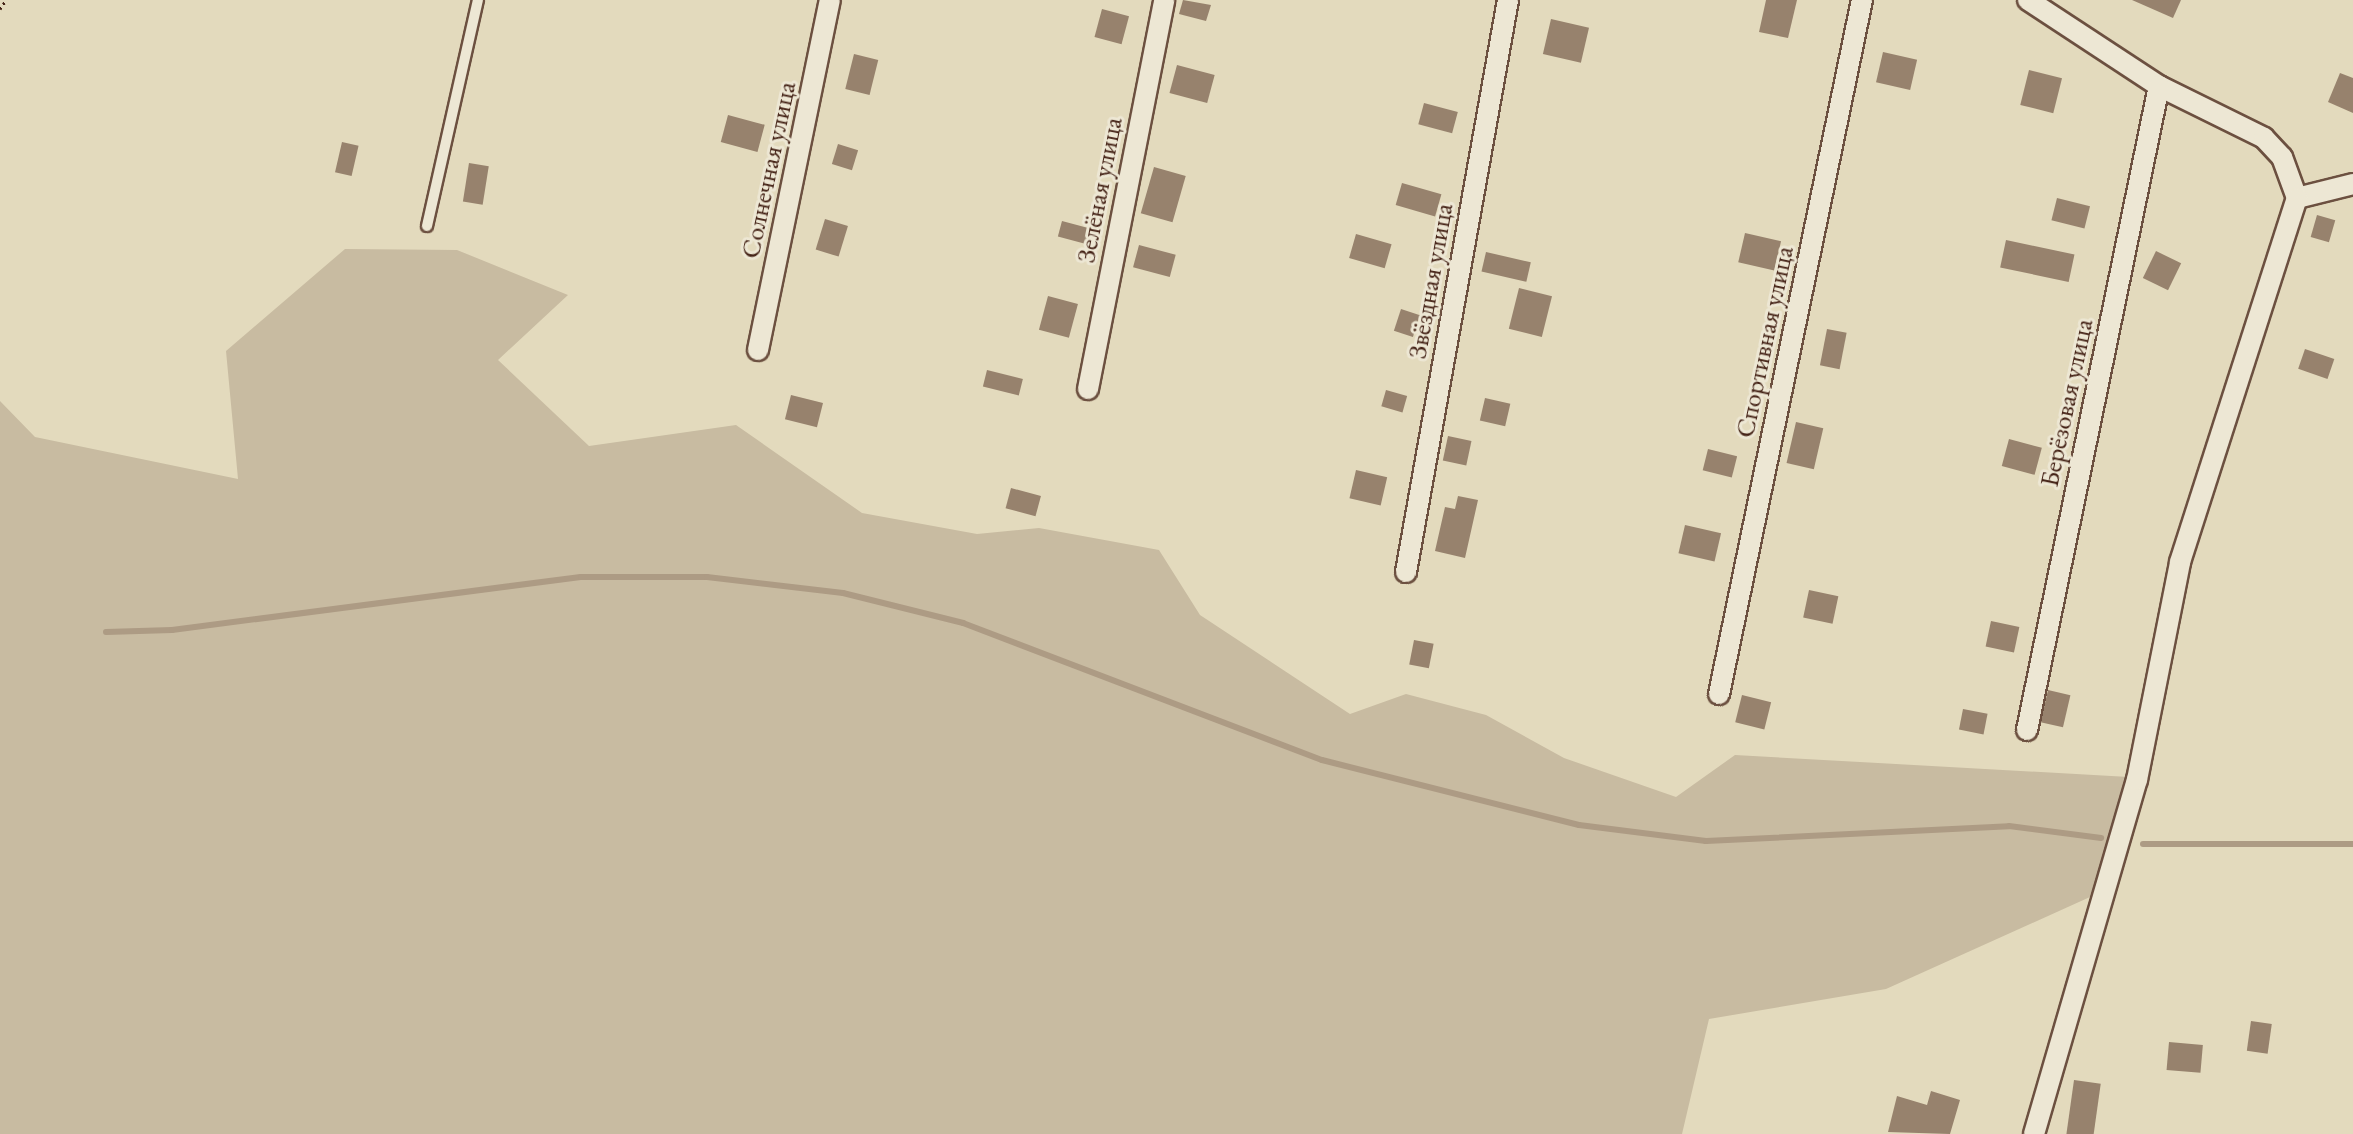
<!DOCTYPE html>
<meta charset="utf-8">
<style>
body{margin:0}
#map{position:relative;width:2353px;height:1134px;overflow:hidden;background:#e3dabd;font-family:"EB Garamond",serif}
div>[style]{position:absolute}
.green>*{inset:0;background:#c8bba1}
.stream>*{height:6px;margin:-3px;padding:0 3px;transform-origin:3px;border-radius:3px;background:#ad9b84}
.building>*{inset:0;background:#97826d;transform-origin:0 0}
.path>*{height:3px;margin-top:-1.5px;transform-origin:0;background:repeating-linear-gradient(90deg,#442216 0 2px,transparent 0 6px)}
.roads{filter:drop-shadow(2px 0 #6c5040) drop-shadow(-2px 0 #6c5040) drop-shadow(0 2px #6c5040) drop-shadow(0 -2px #6c5040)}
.lane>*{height:10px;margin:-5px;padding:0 5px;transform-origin:5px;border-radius:5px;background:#ede7d4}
.street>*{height:20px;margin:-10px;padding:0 10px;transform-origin:10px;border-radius:10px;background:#ede7d4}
span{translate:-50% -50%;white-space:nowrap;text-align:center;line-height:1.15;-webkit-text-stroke:6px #ede7d4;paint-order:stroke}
.street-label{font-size:26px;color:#442216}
</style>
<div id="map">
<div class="green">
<div style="clip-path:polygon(345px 249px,457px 250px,568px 295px,498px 360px,589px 446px,736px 425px,862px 513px,977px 534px,1039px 528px,1159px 550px,1200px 615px,1350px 714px,1406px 694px,1486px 715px,1564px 758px,1676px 797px,1735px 755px,2129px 777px,2090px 897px,1886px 989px,1709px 1019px,1682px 1134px,0 1134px,0 401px,35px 437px,238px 479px,226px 351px)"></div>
</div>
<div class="stream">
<div style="left:106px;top:632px;width:66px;rotate:-1.7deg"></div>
<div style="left:172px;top:630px;width:412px;rotate:-7.4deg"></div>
<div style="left:581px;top:577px;width:126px"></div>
<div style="left:707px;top:577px;width:137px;rotate:6.7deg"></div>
<div style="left:843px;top:593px;width:124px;rotate:14deg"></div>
<div style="left:963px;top:623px;width:384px;rotate:20.9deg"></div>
<div style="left:1322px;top:760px;width:265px;rotate:14.2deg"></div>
<div style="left:1579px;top:825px;width:128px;rotate:7.2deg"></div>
<div style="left:1706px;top:841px;width:303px;rotate:-2.8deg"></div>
<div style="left:2009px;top:826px;width:93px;rotate:7.4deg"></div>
<div style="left:2143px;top:844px;width:210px"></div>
</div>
<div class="building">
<div style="clip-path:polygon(1183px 0,1211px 5px,1206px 21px,1179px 14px)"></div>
<div style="clip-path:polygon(1766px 0,1797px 0,1788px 38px,1759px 32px)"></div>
<div style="clip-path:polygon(2132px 0,2181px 0,2173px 18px)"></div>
<div style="left:1102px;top:9px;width:28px;height:29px;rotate:15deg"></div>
<div style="left:1551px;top:19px;width:39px;height:36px;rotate:13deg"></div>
<div style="left:1883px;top:52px;width:35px;height:31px;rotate:13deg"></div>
<div style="left:854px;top:54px;width:25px;height:36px;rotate:14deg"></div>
<div style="left:1177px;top:65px;width:39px;height:29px;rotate:15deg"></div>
<div style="left:2029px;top:70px;width:34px;height:36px;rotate:14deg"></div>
<div style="clip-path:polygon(2340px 73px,2353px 78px,2353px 113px,2328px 102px)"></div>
<div style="left:1424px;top:103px;width:35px;height:22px;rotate:15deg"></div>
<div style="left:728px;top:115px;width:38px;height:28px;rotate:15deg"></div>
<div style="left:342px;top:142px;width:17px;height:31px;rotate:13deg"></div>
<div style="left:838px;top:144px;width:21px;height:21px;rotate:17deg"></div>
<div style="left:469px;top:163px;width:20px;height:39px;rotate:9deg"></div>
<div style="left:1154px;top:167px;width:33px;height:48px;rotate:16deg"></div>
<div style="left:1402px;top:183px;width:41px;height:23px;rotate:16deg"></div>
<div style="left:2057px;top:198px;width:34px;height:23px;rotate:14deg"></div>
<div style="left:2317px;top:215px;width:19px;height:23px;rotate:16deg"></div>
<div style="left:825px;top:219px;width:24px;height:32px;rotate:17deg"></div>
<div style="left:1062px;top:221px;width:31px;height:16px;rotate:15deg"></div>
<div style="left:1745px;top:233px;width:37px;height:30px;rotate:13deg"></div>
<div style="left:1356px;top:234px;width:37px;height:25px;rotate:16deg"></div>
<div style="left:2006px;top:240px;width:70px;height:28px;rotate:12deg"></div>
<div style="left:1139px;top:245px;width:38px;height:23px;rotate:15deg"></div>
<div style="left:2156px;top:251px;width:28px;height:30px;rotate:26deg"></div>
<div style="left:1486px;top:252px;width:46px;height:20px;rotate:13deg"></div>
<div style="left:1519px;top:288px;width:34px;height:42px;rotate:14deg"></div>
<div style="left:1048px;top:296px;width:31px;height:35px;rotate:15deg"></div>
<div style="left:1401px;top:309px;width:20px;height:23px;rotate:18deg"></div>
<div style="left:1827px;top:329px;width:20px;height:37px;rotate:11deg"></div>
<div style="left:2305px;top:349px;width:31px;height:21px;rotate:19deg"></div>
<div style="left:987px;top:370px;width:37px;height:17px;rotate:14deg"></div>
<div style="left:1386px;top:390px;width:22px;height:17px;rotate:16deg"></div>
<div style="left:791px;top:395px;width:33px;height:25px;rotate:14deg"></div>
<div style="left:1485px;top:398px;width:26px;height:23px;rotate:13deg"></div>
<div style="left:1796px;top:422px;width:28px;height:42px;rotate:13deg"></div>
<div style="left:1448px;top:436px;width:24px;height:25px;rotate:12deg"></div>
<div style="left:2009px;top:439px;width:34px;height:28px;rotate:15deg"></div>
<div style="left:1708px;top:449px;width:30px;height:22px;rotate:14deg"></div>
<div style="left:1356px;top:470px;width:32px;height:29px;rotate:13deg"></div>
<div style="left:1011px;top:488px;width:31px;height:21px;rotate:15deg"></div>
<div style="clip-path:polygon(1458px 496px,1478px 500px,1465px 558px,1435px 551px,1445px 507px,1455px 509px)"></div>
<div style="left:1685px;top:525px;width:37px;height:29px;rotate:13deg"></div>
<div style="left:1809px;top:590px;width:30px;height:28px;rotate:12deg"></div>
<div style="left:1991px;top:621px;width:29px;height:26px;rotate:12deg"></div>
<div style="left:1414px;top:640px;width:20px;height:25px;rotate:11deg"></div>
<div style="left:2048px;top:690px;width:23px;height:33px;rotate:13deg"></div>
<div style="left:1742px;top:695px;width:30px;height:28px;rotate:14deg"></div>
<div style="left:1963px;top:709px;width:25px;height:21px;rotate:11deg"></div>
<div style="left:2251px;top:1021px;width:21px;height:30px;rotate:8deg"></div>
<div style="left:2169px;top:1042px;width:34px;height:28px;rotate:5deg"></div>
<div style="left:2074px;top:1080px;width:27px;height:55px;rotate:8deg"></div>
<div style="clip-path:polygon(1931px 1091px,1960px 1100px,1950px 1134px,1888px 1132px,1897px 1096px,1927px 1105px)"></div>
</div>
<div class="path">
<div style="left:0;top:9px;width:11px;rotate:-56deg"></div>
</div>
<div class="roads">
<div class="lane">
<div style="left:427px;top:226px;width:232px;rotate:-77.3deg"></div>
</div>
<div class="street">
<div style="left:2028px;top:0;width:157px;rotate:33.3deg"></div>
<div style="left:2159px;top:86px;width:117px;rotate:26.3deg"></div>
<div style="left:2264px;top:138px;width:26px;rotate:47deg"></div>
<div style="left:2282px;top:157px;width:44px;rotate:69.9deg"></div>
<div style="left:2297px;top:198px;width:58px;rotate:-14deg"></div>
<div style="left:758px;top:350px;width:357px;rotate:-78.4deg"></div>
<div style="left:1088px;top:389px;width:396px;rotate:-78.9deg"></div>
<div style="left:1406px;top:572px;width:581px;rotate:-79.89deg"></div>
<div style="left:1719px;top:694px;width:709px;rotate:-78.36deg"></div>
<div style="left:2027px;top:730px;width:657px;rotate:-78.42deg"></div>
<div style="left:2034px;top:1134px;width:369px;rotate:-73.8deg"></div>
<div style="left:2137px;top:780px;width:222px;rotate:-78.8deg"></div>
<div style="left:2180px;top:562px;width:382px;rotate:-72.2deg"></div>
</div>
</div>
<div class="street-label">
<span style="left:769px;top:170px;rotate:-78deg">Солнечная улица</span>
<span style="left:1100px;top:190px;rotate:-79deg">Зелёная улица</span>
<span style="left:1431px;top:281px;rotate:-80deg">Звёздная улица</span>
<span style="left:1765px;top:342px;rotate:-78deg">Спортивная улица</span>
<span style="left:2067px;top:403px;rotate:-78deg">Берёзовая улица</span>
</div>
</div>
